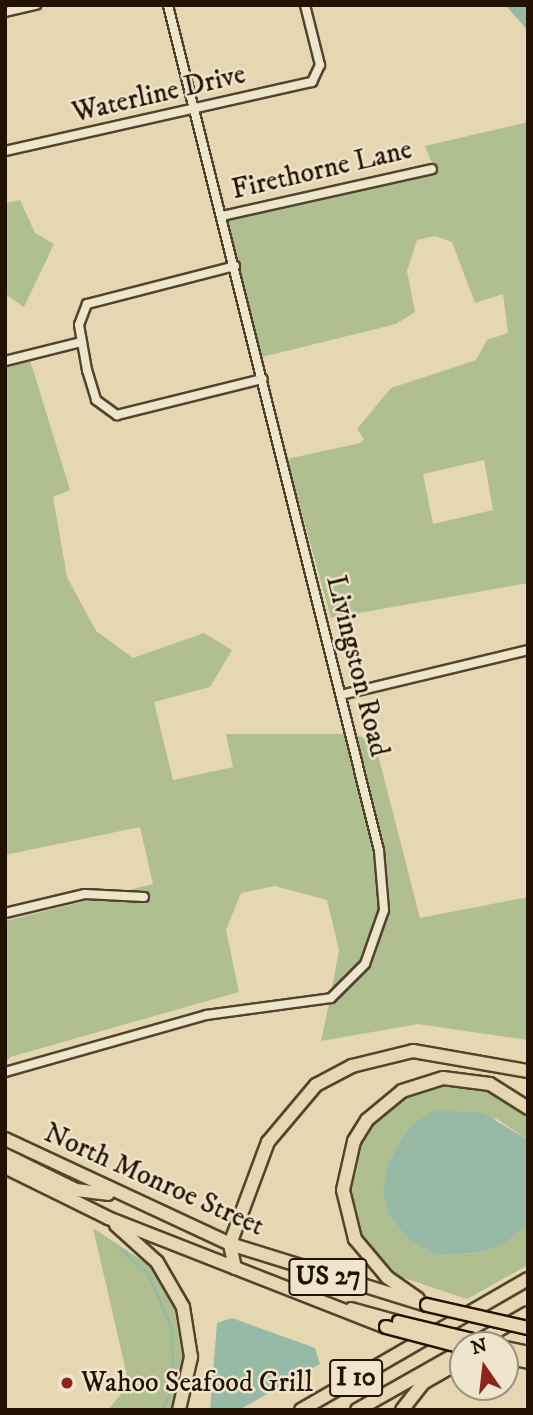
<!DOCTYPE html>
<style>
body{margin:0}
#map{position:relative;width:533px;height:1415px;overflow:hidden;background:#e4d7b1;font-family:"IM FELL DW Pica",serif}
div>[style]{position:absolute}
.green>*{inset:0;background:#b0bf8f}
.water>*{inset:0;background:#97baa6}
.stream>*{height:2.5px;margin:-1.25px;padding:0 1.25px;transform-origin:1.25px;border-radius:1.25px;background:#97baa6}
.roads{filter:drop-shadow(2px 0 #52442d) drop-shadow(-2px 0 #52442d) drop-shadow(0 2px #52442d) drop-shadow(0 -2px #52442d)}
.minor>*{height:8px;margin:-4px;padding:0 4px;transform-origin:4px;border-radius:4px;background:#ede5cc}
.major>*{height:10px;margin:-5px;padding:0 5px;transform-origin:5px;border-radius:5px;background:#e4d7b1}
.highway>*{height:12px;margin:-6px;padding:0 6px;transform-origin:6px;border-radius:6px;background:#e4d7b1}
.bridges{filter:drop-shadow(2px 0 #221301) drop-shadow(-2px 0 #221301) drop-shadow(0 2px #221301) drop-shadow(0 -2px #221301)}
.major-bridge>*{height:10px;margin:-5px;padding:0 5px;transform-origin:5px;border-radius:5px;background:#e4d7b1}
.highway-bridge>*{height:12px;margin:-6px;padding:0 6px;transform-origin:6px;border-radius:6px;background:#e4d7b1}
.dots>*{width:19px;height:19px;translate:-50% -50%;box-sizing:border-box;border:4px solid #ede5cc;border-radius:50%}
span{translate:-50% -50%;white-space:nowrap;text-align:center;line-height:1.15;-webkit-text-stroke:5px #ede5cc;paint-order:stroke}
.shield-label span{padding:2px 5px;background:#ede5cc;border:2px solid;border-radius:5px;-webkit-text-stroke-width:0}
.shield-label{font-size:26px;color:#221301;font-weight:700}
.street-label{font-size:28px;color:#221301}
.poi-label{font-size:28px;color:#221301}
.left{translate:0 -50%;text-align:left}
.frame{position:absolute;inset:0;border:7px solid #221301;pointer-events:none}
.north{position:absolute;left:449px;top:1331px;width:70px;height:70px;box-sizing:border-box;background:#ede5cc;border:2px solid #9c917b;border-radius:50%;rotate:346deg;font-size:19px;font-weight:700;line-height:28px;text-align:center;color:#221301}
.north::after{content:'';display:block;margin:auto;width:24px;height:32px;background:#8f2418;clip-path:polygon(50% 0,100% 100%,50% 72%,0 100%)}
</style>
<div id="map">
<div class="green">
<div style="clip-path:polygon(evenodd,528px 122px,528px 583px,331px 618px,287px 459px,360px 443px,364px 439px,357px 429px,391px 388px,476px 360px,487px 340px,508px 333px,503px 294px,475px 303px,452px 242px,435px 236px,417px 240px,407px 271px,415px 312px,396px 324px,262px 357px,227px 220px,436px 173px,425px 146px,528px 122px,484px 460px,493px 510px,433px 524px,423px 474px,484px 460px)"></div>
<div style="clip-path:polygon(20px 200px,35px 233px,54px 244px,24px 307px,5px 294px,5px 203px)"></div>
<div style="clip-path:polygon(30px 360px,70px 490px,53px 497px,67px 577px,96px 631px,133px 658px,204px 633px,232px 650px,210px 687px,154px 702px,173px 780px,233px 767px,226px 734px,347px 734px,376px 851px,380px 909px,361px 961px,331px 993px,339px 950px,327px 900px,275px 886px,241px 893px,226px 930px,239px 992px,10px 1057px,5px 1064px,5px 921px,98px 898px,148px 900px,147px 892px,121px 892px,153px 884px,140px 827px,5px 855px,5px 366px)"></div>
<div style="clip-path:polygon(354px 734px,375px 743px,420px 918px,528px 897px,528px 1040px,418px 1024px,321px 1041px,329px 1004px,368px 967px,388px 911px,383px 850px)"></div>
<div style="clip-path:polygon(436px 1085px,484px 1088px,528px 1113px,528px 1140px,497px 1119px,408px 1128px,388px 1162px,389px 1215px,407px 1238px,436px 1256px,484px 1252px,528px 1224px,528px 1265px,467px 1299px,392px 1274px,361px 1237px,348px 1190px,358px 1145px,372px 1122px,403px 1096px)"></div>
<div style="clip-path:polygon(93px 1228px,146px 1263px,150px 1259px,173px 1292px,187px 1342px,176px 1410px,108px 1410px,129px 1384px)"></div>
</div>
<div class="water">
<div style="clip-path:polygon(504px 5px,528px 5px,528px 31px,509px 9px)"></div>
<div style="clip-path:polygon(434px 1110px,483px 1113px,528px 1140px,528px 1224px,506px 1242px,483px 1252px,436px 1256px,407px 1238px,389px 1215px,383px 1191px,388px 1162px,408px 1128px)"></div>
<div style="clip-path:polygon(232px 1318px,315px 1348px,320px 1364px,239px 1410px,210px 1410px,217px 1323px)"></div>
</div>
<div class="stream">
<div style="left:120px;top:1248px;width:40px;rotate:43deg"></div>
<div style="left:149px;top:1275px;width:58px;rotate:66.5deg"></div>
<div style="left:172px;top:1328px;width:58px;rotate:89deg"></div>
<div style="left:173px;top:1386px;width:26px;rotate:113deg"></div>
</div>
<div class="roads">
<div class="minor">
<div style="left:5px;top:12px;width:32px;rotate:-13deg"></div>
<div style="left:5px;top:151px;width:315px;rotate:-12.7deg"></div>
<div style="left:312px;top:82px;width:19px;rotate:-65deg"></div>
<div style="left:320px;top:65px;width:62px;rotate:-104deg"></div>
<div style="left:222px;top:216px;width:215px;rotate:-12.6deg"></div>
<div style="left:235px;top:266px;width:153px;rotate:165.6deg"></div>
<div style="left:87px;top:304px;width:22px;rotate:111deg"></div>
<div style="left:79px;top:325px;width:46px;rotate:79.9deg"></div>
<div style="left:87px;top:370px;width:31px;rotate:73deg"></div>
<div style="left:96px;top:400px;width:26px;rotate:36deg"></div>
<div style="left:117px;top:415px;width:150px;rotate:-13.9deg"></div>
<div style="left:5px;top:361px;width:78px;rotate:-14deg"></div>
<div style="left:341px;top:695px;width:192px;rotate:-13.5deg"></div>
<div style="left:5px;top:913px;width:82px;rotate:-13.4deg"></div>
<div style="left:85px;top:894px;width:59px;rotate:2.9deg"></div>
<div style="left:5px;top:1072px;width:209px;rotate:-15.8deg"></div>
<div style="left:206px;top:1015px;width:126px;rotate:-7.7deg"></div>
<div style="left:331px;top:998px;width:48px;rotate:-45deg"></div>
<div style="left:365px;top:964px;width:57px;rotate:-70.6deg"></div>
<div style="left:384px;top:910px;width:60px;rotate:-94.8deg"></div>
<div style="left:379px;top:850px;width:871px;rotate:-104.02deg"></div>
</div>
<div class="major">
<div style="left:351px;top:1308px;width:49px;rotate:15.5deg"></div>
<div style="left:505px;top:1347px;width:24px;rotate:12deg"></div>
</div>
<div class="highway">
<div style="left:5px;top:1139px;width:248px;rotate:25deg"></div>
<div style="left:230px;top:1244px;width:206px;rotate:17.2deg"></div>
<div style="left:5px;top:1155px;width:79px;rotate:26.2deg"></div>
<div style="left:76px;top:1190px;width:32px;rotate:7deg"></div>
<div style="left:5px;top:1167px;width:115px;rotate:26.3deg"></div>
<div style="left:108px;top:1218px;width:299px;rotate:21.4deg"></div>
<div style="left:116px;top:1225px;width:55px;rotate:42.1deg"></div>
<div style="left:157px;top:1262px;width:52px;rotate:60deg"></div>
<div style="left:183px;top:1307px;width:51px;rotate:80.9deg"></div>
<div style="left:191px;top:1357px;width:54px;rotate:102.8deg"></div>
<div style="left:235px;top:1268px;width:25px;rotate:-102deg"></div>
<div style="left:230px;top:1244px;width:109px;rotate:-69.6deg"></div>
<div style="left:268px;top:1142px;width:75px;rotate:-49.9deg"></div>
<div style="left:316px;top:1085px;width:41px;rotate:-27.8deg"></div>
<div style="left:352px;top:1066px;width:63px;rotate:-13.8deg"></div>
<div style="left:413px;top:1051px;width:117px;rotate:9.9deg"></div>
<div style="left:418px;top:1299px;width:38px;rotate:-145deg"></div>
<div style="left:387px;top:1277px;width:50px;rotate:-130.1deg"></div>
<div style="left:355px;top:1239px;width:50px;rotate:-103.8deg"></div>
<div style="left:343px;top:1190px;width:50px;rotate:-77.3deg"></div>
<div style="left:354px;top:1141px;width:25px;rotate:-58deg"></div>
<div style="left:367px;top:1120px;width:45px;rotate:-39.6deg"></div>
<div style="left:402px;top:1091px;width:43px;rotate:-17.6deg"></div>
<div style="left:443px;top:1078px;width:47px;rotate:7.3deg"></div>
<div style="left:490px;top:1084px;width:45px;rotate:32.3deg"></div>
<div style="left:472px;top:1345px;width:64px;rotate:-29.7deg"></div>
<div style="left:505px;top:1357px;width:24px;rotate:12deg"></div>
<div style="left:301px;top:1410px;width:262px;rotate:-30deg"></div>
<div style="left:357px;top:1410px;width:122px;rotate:-29.5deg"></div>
<div style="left:402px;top:1410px;width:34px;rotate:-52deg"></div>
<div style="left:423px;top:1383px;width:46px;rotate:-29.9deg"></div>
</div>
</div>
<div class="bridges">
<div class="major-bridge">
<div style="left:398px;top:1321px;width:103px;rotate:13.5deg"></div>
</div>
<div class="highway-bridge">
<div style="left:427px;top:1305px;width:104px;rotate:12.8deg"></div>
<div style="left:386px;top:1327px;width:80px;rotate:14.6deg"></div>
</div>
</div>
<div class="dots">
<div style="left:67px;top:1383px;background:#8f2418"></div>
</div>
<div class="shield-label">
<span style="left:328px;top:1277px">US 27</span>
<span style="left:356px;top:1378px">I 10</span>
</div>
<div class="street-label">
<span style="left:159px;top:94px;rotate:-13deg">Waterline Drive</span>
<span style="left:322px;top:170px;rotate:-13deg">Firethorne Lane</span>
<span style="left:357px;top:666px;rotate:76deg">Livingston Road</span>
<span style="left:154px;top:1180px;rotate:24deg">North Monroe Street</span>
</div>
<div class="poi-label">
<span class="left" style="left:81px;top:1383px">Wahoo Seafood Grill</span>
</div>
<div class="frame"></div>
<div class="north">N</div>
</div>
